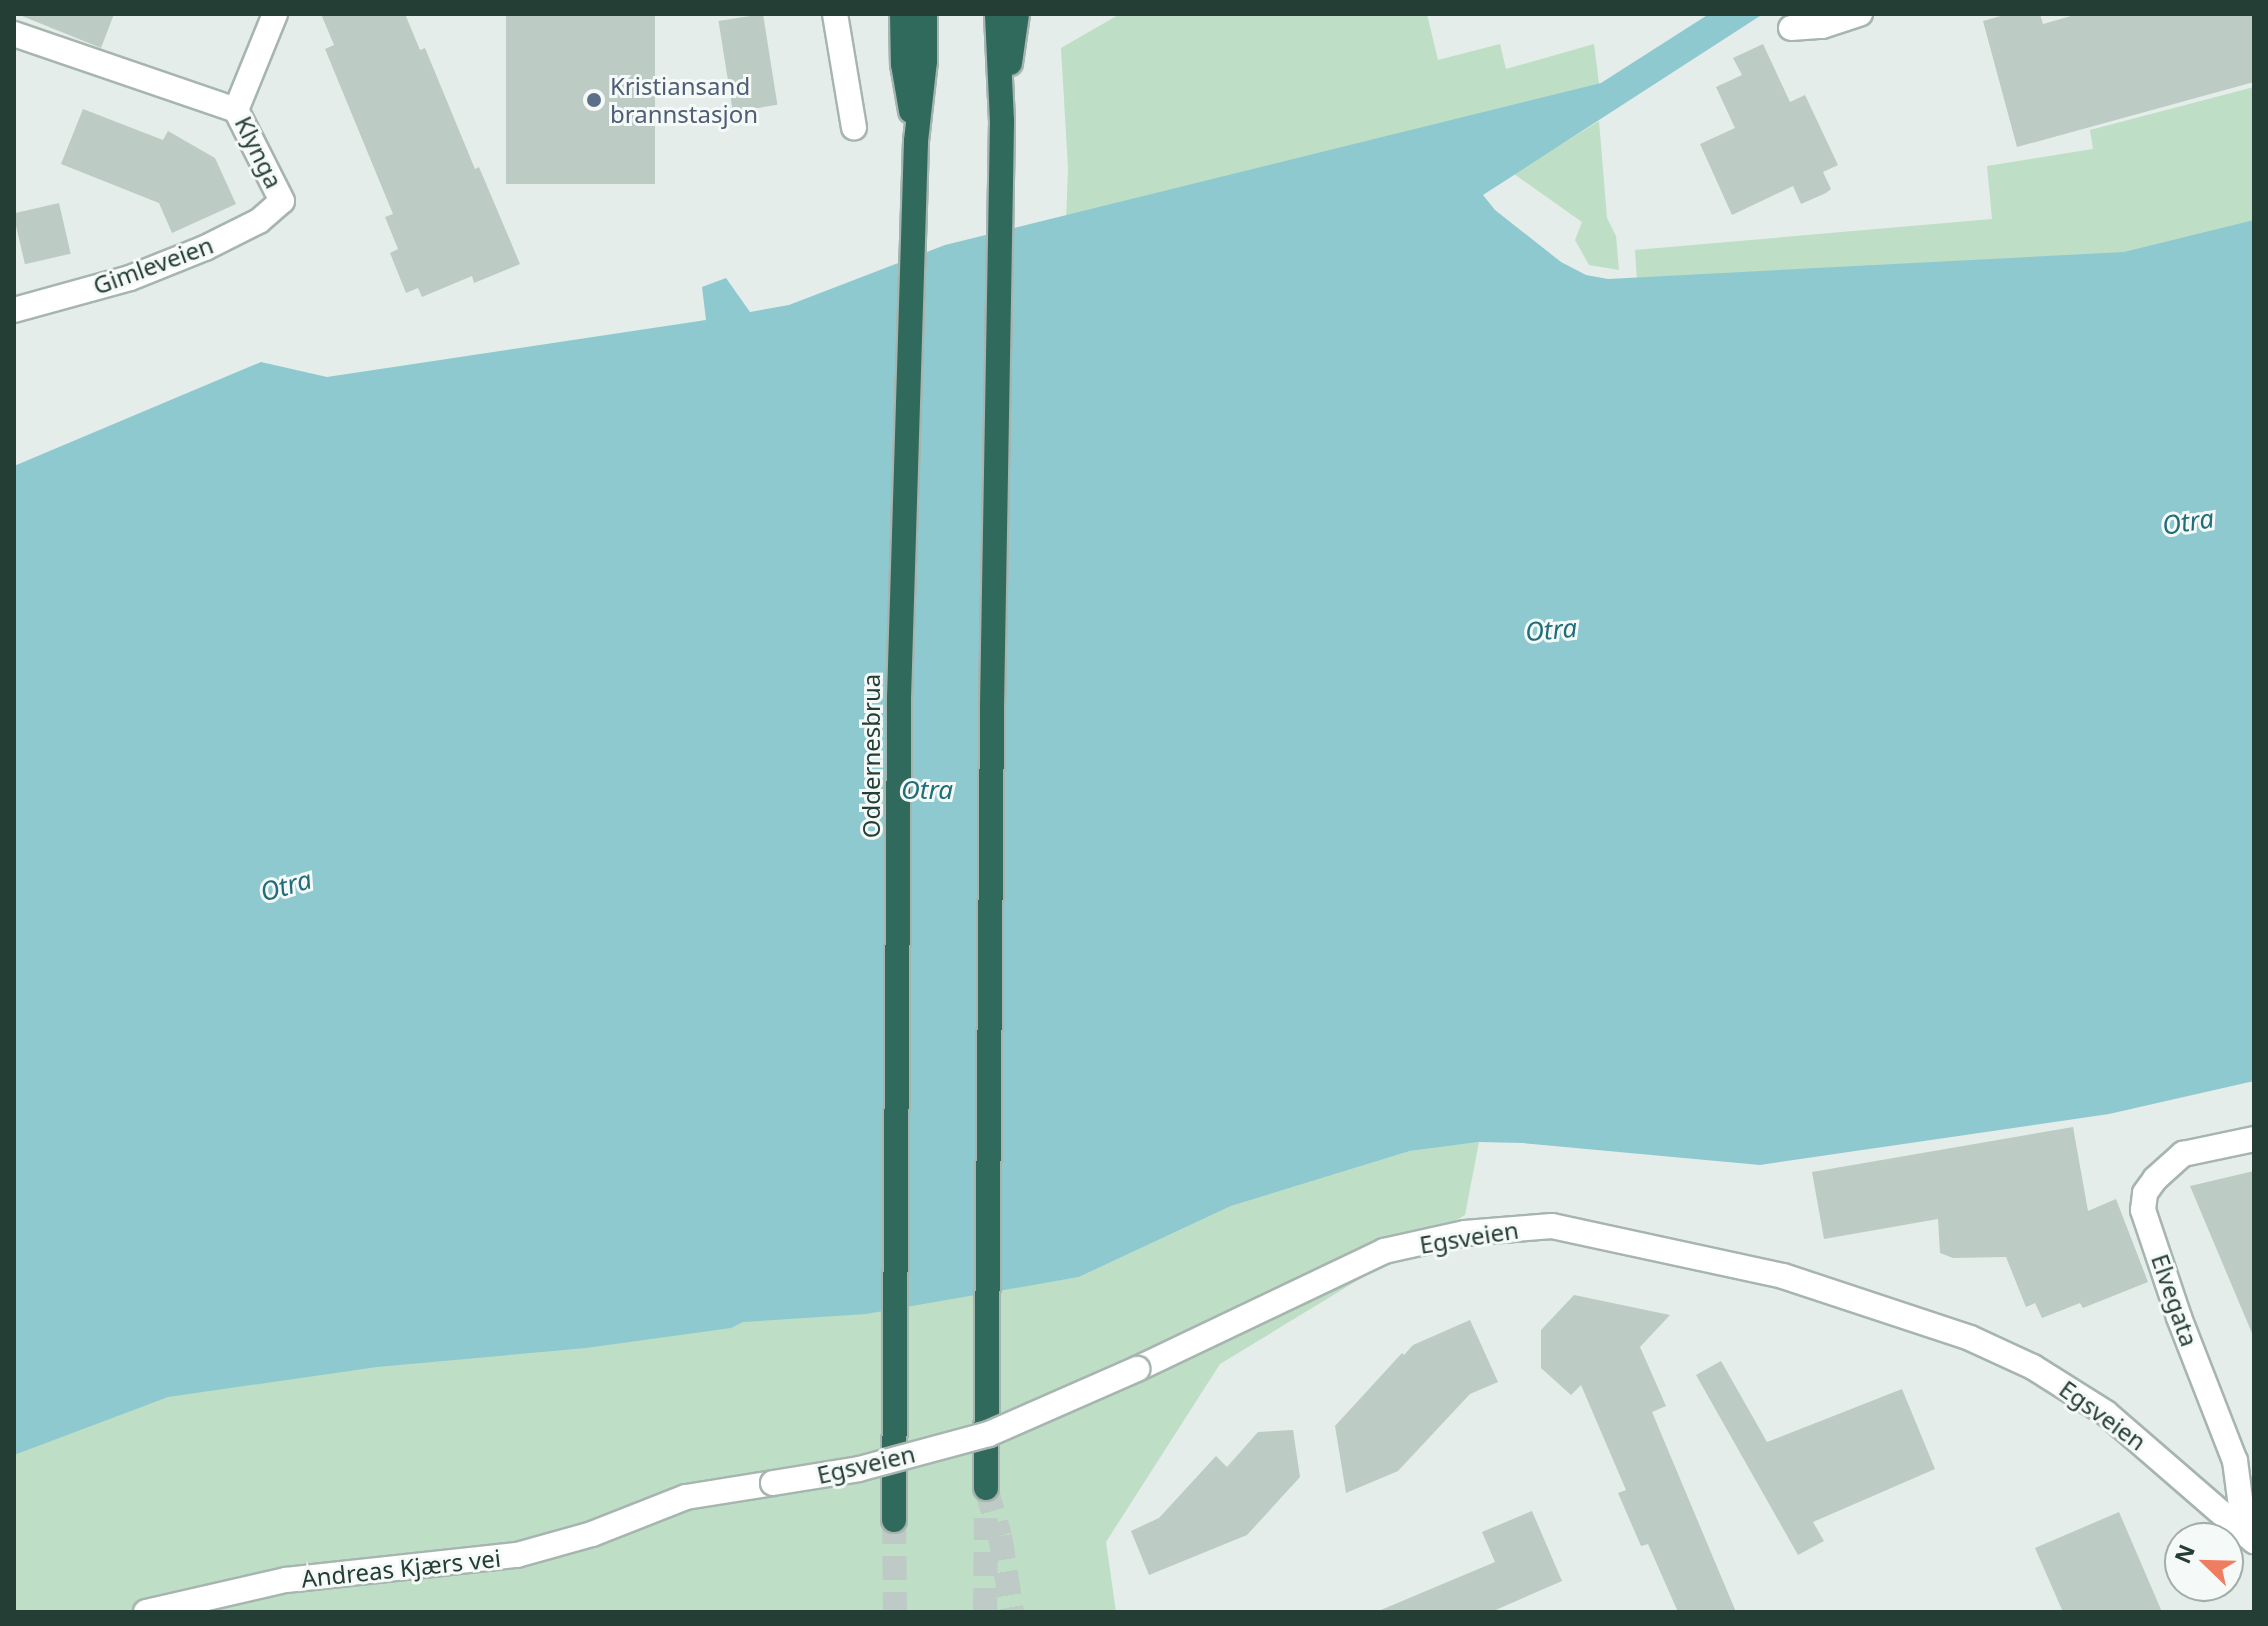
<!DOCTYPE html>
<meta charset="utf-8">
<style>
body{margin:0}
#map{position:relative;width:2268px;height:1626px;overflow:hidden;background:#e4ede9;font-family:"Noto Sans",sans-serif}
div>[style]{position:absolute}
.green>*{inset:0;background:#bedec5}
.water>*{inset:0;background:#8ec9d0}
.building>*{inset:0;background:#bccbc4;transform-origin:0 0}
.highway-tunnel>*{height:24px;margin-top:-12px;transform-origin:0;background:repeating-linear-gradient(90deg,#becac5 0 24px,transparent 0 36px)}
.roads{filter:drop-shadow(2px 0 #a7b5b0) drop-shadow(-2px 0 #a7b5b0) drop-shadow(0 2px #a7b5b0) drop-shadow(0 -2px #a7b5b0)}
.minor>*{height:24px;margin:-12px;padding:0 12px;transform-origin:12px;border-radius:12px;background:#fff}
.highway>*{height:24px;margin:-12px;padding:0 12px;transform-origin:12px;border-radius:12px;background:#306a5c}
.bridges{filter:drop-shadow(2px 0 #a7b5b0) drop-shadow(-2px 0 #a7b5b0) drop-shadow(0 2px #a7b5b0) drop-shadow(0 -2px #a7b5b0)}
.minor-bridge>*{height:24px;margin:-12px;padding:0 12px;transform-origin:12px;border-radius:12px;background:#fff}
.dots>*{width:22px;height:22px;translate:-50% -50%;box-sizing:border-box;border:4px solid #f5f9f7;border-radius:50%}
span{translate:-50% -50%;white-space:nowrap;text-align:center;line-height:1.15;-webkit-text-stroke:6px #f5f9f7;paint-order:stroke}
.service-label{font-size:24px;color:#4e5e75}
.left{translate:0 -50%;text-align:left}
.street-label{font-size:24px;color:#243e36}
.water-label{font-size:26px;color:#1f6e79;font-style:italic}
.frame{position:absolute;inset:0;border:16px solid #243e36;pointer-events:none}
.north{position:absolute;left:2164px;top:1522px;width:80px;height:80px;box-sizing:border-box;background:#f5f9f7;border:2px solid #a1aeaa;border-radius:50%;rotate:293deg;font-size:22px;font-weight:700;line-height:32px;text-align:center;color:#243e36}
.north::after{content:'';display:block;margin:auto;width:28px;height:36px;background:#ef7e61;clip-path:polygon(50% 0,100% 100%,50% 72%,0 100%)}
</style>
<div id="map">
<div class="green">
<div style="clip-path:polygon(1120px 14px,1427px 14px,1438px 60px,1500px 44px,1506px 69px,1594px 44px,1600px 91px,1066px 221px,1068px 168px,1061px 48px)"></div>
<div style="clip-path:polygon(2254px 87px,2254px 221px,2130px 255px,1637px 280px,1635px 250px,1992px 219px,1987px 166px,2093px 149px,2090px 130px)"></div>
<div style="clip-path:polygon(1599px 121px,1607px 218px,1616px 236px,1619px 270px,1589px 265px,1575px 240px,1582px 222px,1514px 174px)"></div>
<div style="clip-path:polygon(14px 1042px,848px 1315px,1079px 1277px,1231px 1206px,1410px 1151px,1479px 1142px,1465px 1215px,1220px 1364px,1106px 1542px,1116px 1612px,14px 1612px)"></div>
</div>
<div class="water">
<div style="clip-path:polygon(1709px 14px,1763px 14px,1483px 195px,1495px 210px,1561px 262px,1586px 275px,1608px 279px,2124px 252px,2254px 220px,2254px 1081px,2109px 1114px,1760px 1165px,1522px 1143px,1479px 1142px,1410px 1151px,1231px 1206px,1079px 1277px,866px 1314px,743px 1322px,731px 1328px,586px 1348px,377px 1367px,168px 1397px,14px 1455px,14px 466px,261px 362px,327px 377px,706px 320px,702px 287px,726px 278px,750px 312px,789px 305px,945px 245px,1601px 83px)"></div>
</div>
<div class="building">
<div style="clip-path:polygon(17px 14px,114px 14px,101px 48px)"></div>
<div style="clip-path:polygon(321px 14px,405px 14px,420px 50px,425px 48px,475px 169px,479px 167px,520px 264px,474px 283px,472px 276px,422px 297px,418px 288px,406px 293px,390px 253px,398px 249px,385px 217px,393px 214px,325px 49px,334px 45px)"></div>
<div style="left:506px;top:14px;width:149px;height:170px"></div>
<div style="left:763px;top:14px;width:92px;height:45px;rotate:81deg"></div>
<div style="clip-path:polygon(2008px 14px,2040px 14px,2043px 24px,2078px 14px,2254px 14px,2254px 82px,2017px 147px,1983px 21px)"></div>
<div style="clip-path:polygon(1763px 44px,1790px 102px,1805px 95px,1838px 165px,1823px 172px,1831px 189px,1826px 193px,1801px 204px,1793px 186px,1732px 215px,1700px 144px,1735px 128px,1716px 87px,1742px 75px,1733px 58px)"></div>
<div style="clip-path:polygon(83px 109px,163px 140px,168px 131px,215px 158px,236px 204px,172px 233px,159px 203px,61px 164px)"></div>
<div style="left:59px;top:203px;width:52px;height:47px;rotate:77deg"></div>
<div style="clip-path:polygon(2073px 1127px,2088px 1211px,2116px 1199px,2148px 1282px,2083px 1308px,2080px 1303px,2042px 1318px,2035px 1303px,2026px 1307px,2006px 1257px,1953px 1258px,1940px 1253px,1938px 1219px,1824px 1239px,1812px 1172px)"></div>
<div style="clip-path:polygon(2254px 1171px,2254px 1338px,2190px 1186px)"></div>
<div style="clip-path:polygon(1574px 1295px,1670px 1315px,1640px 1347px,1666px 1406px,1652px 1412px,1736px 1612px,1678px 1612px,1648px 1544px,1641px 1546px,1618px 1493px,1626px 1490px,1581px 1385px,1571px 1395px,1541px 1368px,1541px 1330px)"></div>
<div style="clip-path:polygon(1470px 1320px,1498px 1382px,1470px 1394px,1398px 1471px,1346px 1493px,1335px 1426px,1402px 1353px,1404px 1355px,1413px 1345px)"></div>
<div style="clip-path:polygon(1721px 1361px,1767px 1442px,1902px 1389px,1935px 1469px,1813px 1522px,1824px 1541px,1798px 1555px,1696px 1375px)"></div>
<div style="clip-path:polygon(1293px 1430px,1300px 1477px,1247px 1535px,1149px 1575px,1131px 1531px,1159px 1518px,1216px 1456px,1227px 1467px,1258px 1432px)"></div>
<div style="clip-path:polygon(1532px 1511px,1562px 1581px,1491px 1612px,1376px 1612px,1495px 1562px,1482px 1532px)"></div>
<div style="clip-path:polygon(2119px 1512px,2162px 1612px,2063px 1612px,2035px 1548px)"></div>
</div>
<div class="highway-tunnel">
<div style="left:986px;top:1488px;width:50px;rotate:73.7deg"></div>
<div style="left:1000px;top:1536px;width:77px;rotate:81deg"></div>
<div style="left:894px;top:1520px;width:92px;rotate:89.4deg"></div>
<div style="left:985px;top:1612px;width:94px;rotate:-89.4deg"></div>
</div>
<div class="roads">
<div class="minor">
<div style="left:835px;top:14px;width:115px;rotate:80.5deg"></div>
<div style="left:1791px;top:28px;width:31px;rotate:-4deg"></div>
<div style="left:1822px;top:26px;width:40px;rotate:-18deg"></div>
<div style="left:14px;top:34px;width:235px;rotate:18.9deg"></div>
<div style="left:14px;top:310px;width:120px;rotate:-15.4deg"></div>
<div style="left:130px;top:278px;width:81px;rotate:-21.8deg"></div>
<div style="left:205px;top:248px;width:60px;rotate:-26.6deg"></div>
<div style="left:259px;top:221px;width:30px;rotate:-41deg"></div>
<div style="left:282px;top:201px;width:102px;rotate:-116.8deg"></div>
<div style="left:236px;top:110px;width:104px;rotate:-67.9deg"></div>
<div style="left:1137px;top:1369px;width:274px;rotate:-25.5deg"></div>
<div style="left:1384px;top:1251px;width:83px;rotate:-12.5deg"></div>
<div style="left:1465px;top:1233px;width:87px;rotate:-4.6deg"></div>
<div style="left:1552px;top:1226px;width:236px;rotate:12.2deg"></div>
<div style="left:1783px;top:1276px;width:197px;rotate:18.3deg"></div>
<div style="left:1970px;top:1338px;width:69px;rotate:24.7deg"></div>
<div style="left:2033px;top:1367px;width:86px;rotate:32.2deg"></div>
<div style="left:2106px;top:1413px;width:196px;rotate:40.9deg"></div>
<div style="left:2244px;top:1529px;width:69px;rotate:-97.5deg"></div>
<div style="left:2235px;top:1461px;width:155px;rotate:-111.3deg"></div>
<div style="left:2179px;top:1317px;width:113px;rotate:-108.6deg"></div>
<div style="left:2143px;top:1210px;width:17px;rotate:-83deg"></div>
<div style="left:2145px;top:1193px;width:17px;rotate:-54deg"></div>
<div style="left:2155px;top:1179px;width:38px;rotate:-42deg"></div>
<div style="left:2183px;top:1154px;width:73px;rotate:-11.9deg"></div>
<div style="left:146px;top:1612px;width:144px;rotate:-12.9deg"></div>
<div style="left:286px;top:1580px;width:232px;rotate:-6.2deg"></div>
<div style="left:517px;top:1555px;width:78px;rotate:-15.6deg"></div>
<div style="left:592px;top:1534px;width:101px;rotate:-21.5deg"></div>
<div style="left:686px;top:1497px;width:88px;rotate:-9.1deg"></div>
</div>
<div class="highway">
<div style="left:902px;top:14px;width:50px;rotate:88.9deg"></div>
<div style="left:903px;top:64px;width:48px;rotate:80.3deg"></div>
<div style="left:1010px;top:63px;width:49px;rotate:-81.9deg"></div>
<div style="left:986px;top:1488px;width:781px;rotate:-89.56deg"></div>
<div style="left:992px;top:707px;width:586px;rotate:-89.02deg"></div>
<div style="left:1002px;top:121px;width:107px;rotate:-92.7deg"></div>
<div style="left:894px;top:1520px;width:822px;rotate:-89.65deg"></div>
<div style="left:899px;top:698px;width:557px;rotate:-88.25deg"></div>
<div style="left:916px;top:141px;width:81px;rotate:-83.6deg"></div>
<div style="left:925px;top:61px;width:47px;rotate:-90deg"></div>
</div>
</div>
<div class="bridges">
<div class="minor-bridge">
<div style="left:773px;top:1483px;width:87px;rotate:-9.2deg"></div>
<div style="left:859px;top:1469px;width:135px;rotate:-15.1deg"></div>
<div style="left:989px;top:1434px;width:162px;rotate:-23.7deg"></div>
</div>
</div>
<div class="dots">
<div style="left:594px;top:100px;background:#5c6f8a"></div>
</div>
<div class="service-label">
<span class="left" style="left:610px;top:100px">Kristiansand<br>brannstasjon</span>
</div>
<div class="street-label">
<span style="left:259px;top:152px;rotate:64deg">Klynga</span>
<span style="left:153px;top:265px;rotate:-20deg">Gimleveien</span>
<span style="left:871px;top:756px;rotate:-90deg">Oddernesbrua</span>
<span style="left:1469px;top:1237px;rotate:-9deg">Egsveien</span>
<span style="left:2175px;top:1300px;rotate:71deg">Elvegata</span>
<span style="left:2103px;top:1415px;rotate:36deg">Egsveien</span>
<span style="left:866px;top:1464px;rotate:-13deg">Egsveien</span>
<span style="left:401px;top:1568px;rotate:-6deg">Andreas Kjærs vei</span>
</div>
<div class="water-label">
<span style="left:2188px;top:522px;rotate:-9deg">Otra</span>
<span style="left:1551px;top:630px;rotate:-5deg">Otra</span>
<span style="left:927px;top:790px">Otra</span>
<span style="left:286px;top:886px;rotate:-16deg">Otra</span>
</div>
<div class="frame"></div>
<div class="north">N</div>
</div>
